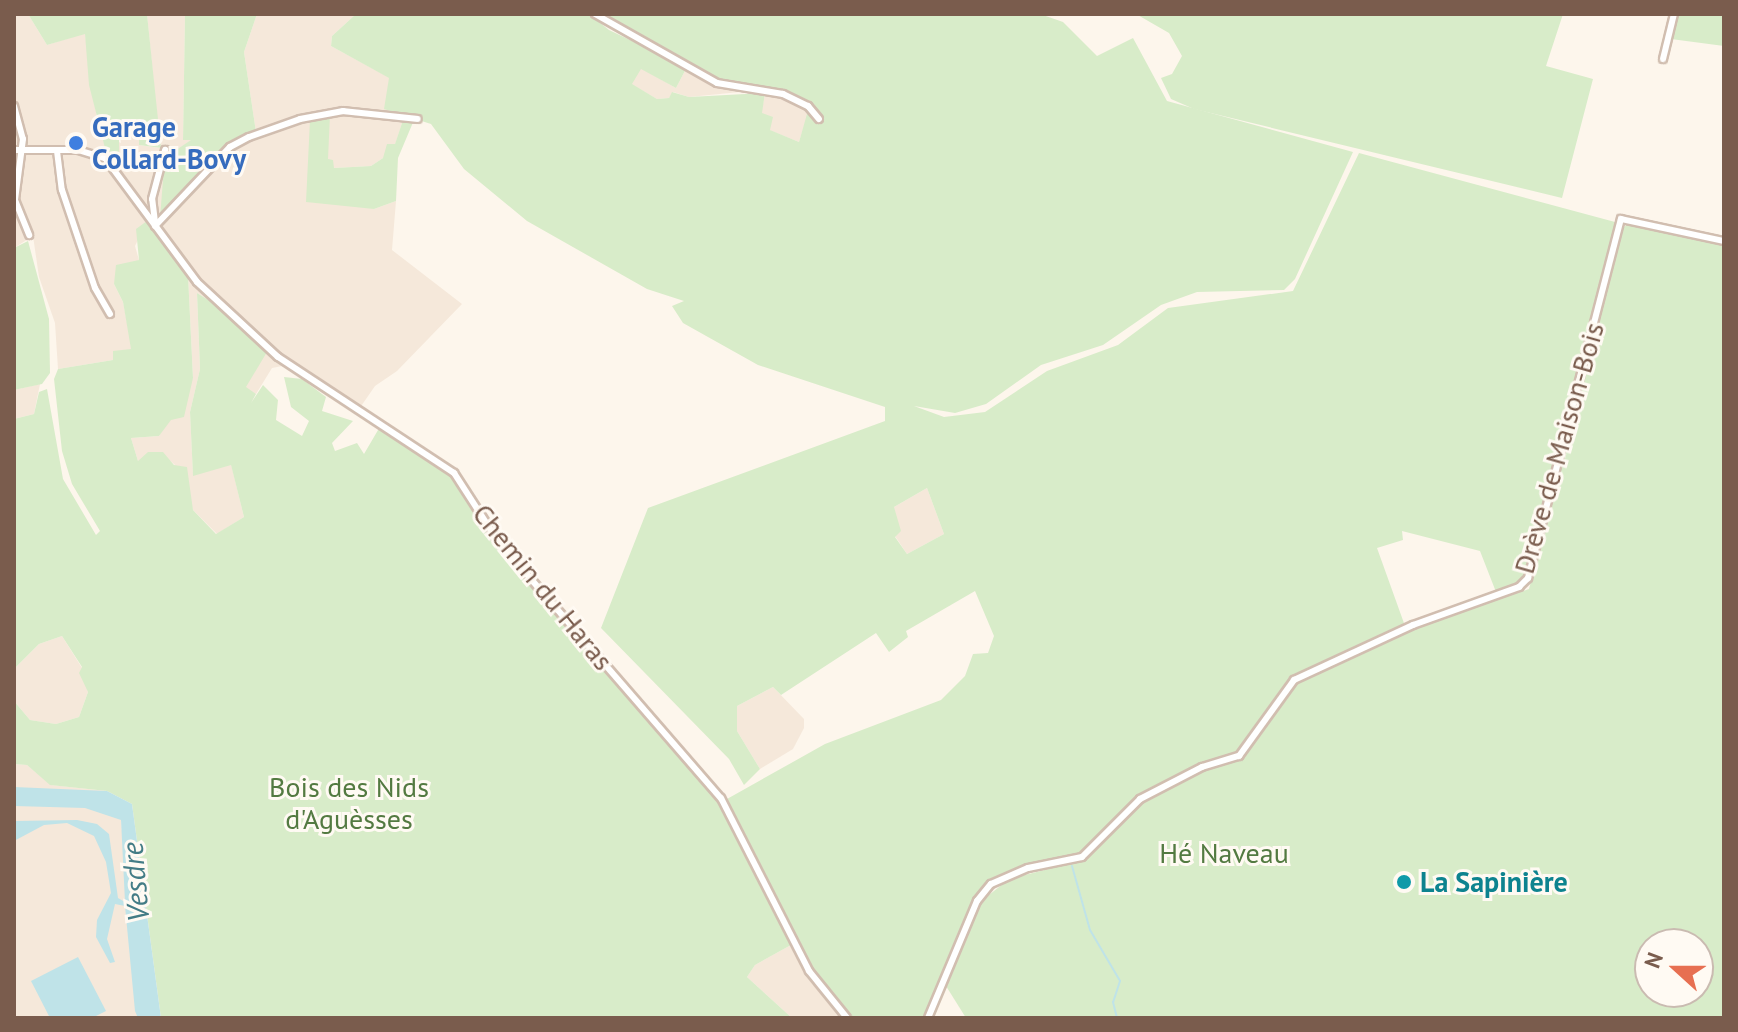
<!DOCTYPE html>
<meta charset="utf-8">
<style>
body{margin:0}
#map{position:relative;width:1738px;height:1032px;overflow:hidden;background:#fdf6ec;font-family:"PT Sans",sans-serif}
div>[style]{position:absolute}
.residential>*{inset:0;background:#f5e8da}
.green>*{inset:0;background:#d8ecc9}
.water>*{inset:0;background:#bfe3e8}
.stream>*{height:2px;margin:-1px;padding:0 1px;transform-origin:1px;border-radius:1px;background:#bfe3e8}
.roads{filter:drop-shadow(2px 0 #d1beb0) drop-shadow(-2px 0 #d1beb0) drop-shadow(0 2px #d1beb0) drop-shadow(0 -2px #d1beb0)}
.minor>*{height:6px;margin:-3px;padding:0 3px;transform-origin:3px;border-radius:3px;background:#fff}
.dots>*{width:22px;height:22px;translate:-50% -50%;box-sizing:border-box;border:4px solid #fffaf3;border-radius:50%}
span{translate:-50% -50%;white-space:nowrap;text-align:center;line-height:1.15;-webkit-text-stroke:6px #fffaf3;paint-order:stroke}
.shop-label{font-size:28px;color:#366cbe;font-weight:700}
.left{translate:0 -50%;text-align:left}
.street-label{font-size:28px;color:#7a5c4d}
.park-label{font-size:28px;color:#537a41}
.culture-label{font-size:28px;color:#0d838f;font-weight:700}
.water-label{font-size:30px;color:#437c86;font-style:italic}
.frame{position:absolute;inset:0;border:16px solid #7a5c4d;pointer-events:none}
.north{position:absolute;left:1634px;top:928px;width:80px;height:80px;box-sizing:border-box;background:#fffaf3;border:2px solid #cabbb1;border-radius:50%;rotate:291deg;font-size:22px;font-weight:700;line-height:32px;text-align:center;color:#7a5c4d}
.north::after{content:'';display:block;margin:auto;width:28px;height:36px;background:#e76f51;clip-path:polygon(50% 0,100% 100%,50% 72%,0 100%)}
</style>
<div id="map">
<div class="residential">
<div style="clip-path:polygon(14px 14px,28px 14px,47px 45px,85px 33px,99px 133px,121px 143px,119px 124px,139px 122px,139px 145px,160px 148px,147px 14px,185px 14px,183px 140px,192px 140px,170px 154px,160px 217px,223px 148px,256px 132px,244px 52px,257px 14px,356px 14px,332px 36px,331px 46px,390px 78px,385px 109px,405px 114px,395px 145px,383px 158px,371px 166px,333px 168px,374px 209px,396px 201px,392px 250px,462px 304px,397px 371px,375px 386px,357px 412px,282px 366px,272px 368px,256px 394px,245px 388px,228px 312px,197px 293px,200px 369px,190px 412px,193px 475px,231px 464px,244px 517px,217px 534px,193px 510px,175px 465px,166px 457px,138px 461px,131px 438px,159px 436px,193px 378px,188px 275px,147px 221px,135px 246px,139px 260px,114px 284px,123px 302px,132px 349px,113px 360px,58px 369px,55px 323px,39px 277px,33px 236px,14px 248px)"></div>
<div style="clip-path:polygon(687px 67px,750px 91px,689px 97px,673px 92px,669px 98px,657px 99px,631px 84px,641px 68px,676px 88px)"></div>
<div style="clip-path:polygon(766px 90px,810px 107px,799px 142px,769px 130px,761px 113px)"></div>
<div style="clip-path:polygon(40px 384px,34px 414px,14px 419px,14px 390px)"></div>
<div style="clip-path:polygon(927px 488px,944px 534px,907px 554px,895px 536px,894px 507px)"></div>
<div style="clip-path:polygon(62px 636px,82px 668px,88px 692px,79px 717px,56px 724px,30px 720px,14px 701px,14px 669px,39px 644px)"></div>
<div style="clip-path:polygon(773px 687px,804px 719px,804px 728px,793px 749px,760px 769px,737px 731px,737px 706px)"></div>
<div style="clip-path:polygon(14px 764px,27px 765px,51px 785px,107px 791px,121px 820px,138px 1018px,14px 1018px)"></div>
<div style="clip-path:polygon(791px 945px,816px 986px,844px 1018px,792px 1018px,747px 977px,755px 965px)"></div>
</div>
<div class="green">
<div style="clip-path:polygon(28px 14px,147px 14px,161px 148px,139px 145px,139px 122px,119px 125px,119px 164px,106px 152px,89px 85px,85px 34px,47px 45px)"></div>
<div style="clip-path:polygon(185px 14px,257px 14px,244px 52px,256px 132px,223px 148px,160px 218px,164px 167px,170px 154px,191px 140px,183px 140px)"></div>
<div style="clip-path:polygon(evenodd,356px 14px,589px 14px,609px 30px,687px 67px,676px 88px,641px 69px,632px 84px,657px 99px,669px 98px,672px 92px,689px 97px,765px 93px,762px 113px,773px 117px,770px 130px,799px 142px,809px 107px,777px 92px,715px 80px,599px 14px,1040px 14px,1063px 22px,1097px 56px,1133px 38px,1167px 101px,1353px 152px,1295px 279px,1284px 290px,1197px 292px,1161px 305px,1103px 345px,1041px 365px,986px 404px,955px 413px,914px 406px,944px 417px,985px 412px,1047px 371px,1118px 345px,1168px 308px,1293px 291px,1359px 153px,1615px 222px,1523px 579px,1496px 592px,1480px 551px,1402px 531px,1403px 540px,1377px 548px,1405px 626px,1355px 653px,1297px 675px,1289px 688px,1399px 632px,1529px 589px,1624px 227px,1630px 222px,1724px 244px,1724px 1018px,966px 1018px,946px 986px,979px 903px,1009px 879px,1072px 863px,1030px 865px,995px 879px,979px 892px,925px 1018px,850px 1018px,811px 968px,727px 799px,825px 744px,941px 700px,965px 676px,973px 654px,988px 653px,994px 636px,975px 591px,906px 631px,908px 637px,889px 652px,876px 633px,781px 695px,773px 687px,737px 706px,737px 731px,760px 769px,744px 785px,729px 759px,601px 628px,648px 508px,885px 421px,885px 407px,758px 365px,683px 323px,672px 306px,684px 301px,647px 289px,527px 221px,464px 169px,431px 124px,384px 109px,389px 78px,331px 46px,332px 36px,356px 14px,927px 488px,944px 534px,907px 554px,895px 537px,901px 531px,894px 507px,927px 488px,356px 14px,1650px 944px,1698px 944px,1698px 992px,1650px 992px,1650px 944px)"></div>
<div style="clip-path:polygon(1136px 14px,1563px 14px,1546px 66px,1593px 79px,1562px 198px,1194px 109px,1171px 99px,1161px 78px,1172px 74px,1182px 56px,1169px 33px)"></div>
<div style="clip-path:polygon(1678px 14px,1724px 14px,1724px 46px,1671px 39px)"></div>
<div style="clip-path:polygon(330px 115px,328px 159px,333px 160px,334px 168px,371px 166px,383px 158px,387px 144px,395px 144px,404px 117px,414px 120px,398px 158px,396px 201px,374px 209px,306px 202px,310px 120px)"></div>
<div style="clip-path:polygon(147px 221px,188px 275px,193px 378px,184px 417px,171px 420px,159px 436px,131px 438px,138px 461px,148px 452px,163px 452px,174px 465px,187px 467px,193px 510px,216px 534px,244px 517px,231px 465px,193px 476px,190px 412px,200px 369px,197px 293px,228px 312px,267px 352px,246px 387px,256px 394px,251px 403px,263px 385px,278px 400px,276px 420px,302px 436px,309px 421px,291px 407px,284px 377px,302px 379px,326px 397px,322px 411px,353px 421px,332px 443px,335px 451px,357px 443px,364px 454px,381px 425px,455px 476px,499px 546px,717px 798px,791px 945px,755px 965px,747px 977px,792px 1018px,161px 1018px,132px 804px,107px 791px,50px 785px,27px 765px,14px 764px,14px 701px,30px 720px,56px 724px,79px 717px,88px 692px,79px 673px,82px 667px,62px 636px,39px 644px,14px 669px,14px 419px,34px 414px,39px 392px,47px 389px,63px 479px,96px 535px,100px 531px,72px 484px,62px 451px,54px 379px,58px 369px,113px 360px,113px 351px,131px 349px,123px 302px,114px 284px,116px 265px,139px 260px,136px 229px)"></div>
<div style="clip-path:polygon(28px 241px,49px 319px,50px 373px,42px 384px,14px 390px,14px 248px)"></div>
</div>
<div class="water">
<div style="clip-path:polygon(14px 787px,107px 791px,132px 804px,161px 1018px,138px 1018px,135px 1011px,125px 906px,115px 904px,107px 939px,115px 962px,110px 963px,96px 937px,97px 920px,111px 893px,106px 862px,94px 836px,67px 823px,44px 825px,14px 841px,14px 821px,77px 820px,97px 824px,109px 834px,118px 898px,125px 902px,121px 820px,85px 808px,14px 806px)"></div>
<div style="clip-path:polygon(78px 957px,106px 1011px,92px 1018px,50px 1018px,31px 981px)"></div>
</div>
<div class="stream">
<div style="left:1072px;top:866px;width:66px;rotate:74.3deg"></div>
<div style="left:1090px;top:930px;width:59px;rotate:59.5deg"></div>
<div style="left:1120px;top:981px;width:22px;rotate:108deg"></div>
<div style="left:1113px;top:1002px;width:16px;rotate:76deg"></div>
</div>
<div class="roads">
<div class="minor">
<div style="left:595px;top:14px;width:140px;rotate:29.5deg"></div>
<div style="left:717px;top:83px;width:67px;rotate:9.5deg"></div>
<div style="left:783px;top:94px;width:28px;rotate:26deg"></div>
<div style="left:808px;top:106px;width:17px;rotate:50deg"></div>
<div style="left:1663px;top:59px;width:46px;rotate:-76.3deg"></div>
<div style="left:14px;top:106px;width:34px;rotate:75deg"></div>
<div style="left:23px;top:139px;width:62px;rotate:97.5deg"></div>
<div style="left:15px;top:200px;width:38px;rotate:68deg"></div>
<div style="left:14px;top:150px;width:64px"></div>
<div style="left:78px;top:150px;width:28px;rotate:17deg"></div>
<div style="left:105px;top:158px;width:154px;rotate:53.4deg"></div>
<div style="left:197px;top:282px;width:110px;rotate:42.8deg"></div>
<div style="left:278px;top:357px;width:211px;rotate:33.4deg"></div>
<div style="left:454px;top:473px;width:81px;rotate:57.1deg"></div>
<div style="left:498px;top:541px;width:340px;rotate:49.1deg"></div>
<div style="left:721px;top:798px;width:194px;rotate:63deg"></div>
<div style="left:809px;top:971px;width:60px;rotate:51deg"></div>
<div style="left:57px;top:151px;width:39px;rotate:83deg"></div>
<div style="left:62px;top:190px;width:103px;rotate:71.4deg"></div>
<div style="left:95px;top:288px;width:30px;rotate:60deg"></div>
<div style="left:155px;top:222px;width:23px;rotate:-97deg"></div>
<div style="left:152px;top:199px;width:51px;rotate:-75.1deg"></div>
<div style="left:155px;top:226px;width:109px;rotate:-46.5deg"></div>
<div style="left:230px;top:147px;width:21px;rotate:-28deg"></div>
<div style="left:249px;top:137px;width:54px;rotate:-19.4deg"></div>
<div style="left:300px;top:119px;width:44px;rotate:-10.5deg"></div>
<div style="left:343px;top:111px;width:75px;rotate:6.1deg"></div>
<div style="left:928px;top:1018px;width:127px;rotate:-67.3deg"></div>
<div style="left:977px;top:901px;width:22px;rotate:-51deg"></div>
<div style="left:991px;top:884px;width:40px;rotate:-23.4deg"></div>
<div style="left:1028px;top:868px;width:55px;rotate:-11.5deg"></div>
<div style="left:1082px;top:857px;width:82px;rotate:-45deg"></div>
<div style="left:1140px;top:799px;width:70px;rotate:-27.3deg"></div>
<div style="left:1202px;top:767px;width:39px;rotate:-17deg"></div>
<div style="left:1239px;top:756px;width:94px;rotate:-54.1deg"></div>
<div style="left:1294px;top:680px;width:131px;rotate:-24.8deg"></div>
<div style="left:1413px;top:625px;width:113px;rotate:-19.7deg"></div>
<div style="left:1519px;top:587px;width:13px;rotate:-45deg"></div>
<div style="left:1528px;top:578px;width:371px;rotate:-75.5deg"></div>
<div style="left:1621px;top:219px;width:105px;rotate:12.1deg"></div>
</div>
</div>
<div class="dots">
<div style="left:76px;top:143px;background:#3f7fe0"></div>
<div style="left:1404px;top:882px;background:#0f9aa8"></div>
</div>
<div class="shop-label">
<span class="left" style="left:92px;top:143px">Garage<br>Collard-Bovy</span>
</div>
<div class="street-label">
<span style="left:1559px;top:448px;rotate:-74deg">Drève de Maison-Bois</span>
<span style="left:543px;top:587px;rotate:51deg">Chemin du Haras</span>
</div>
<div class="park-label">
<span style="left:349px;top:803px">Bois des Nids<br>d'Aguèsses</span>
<span style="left:1224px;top:853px">Hé Naveau</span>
</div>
<div class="culture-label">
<span class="left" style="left:1420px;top:882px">La Sapinière</span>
</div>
<div class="water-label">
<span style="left:135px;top:882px;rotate:-95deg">Vesdre</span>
</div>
<div class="frame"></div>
<div class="north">N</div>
</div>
